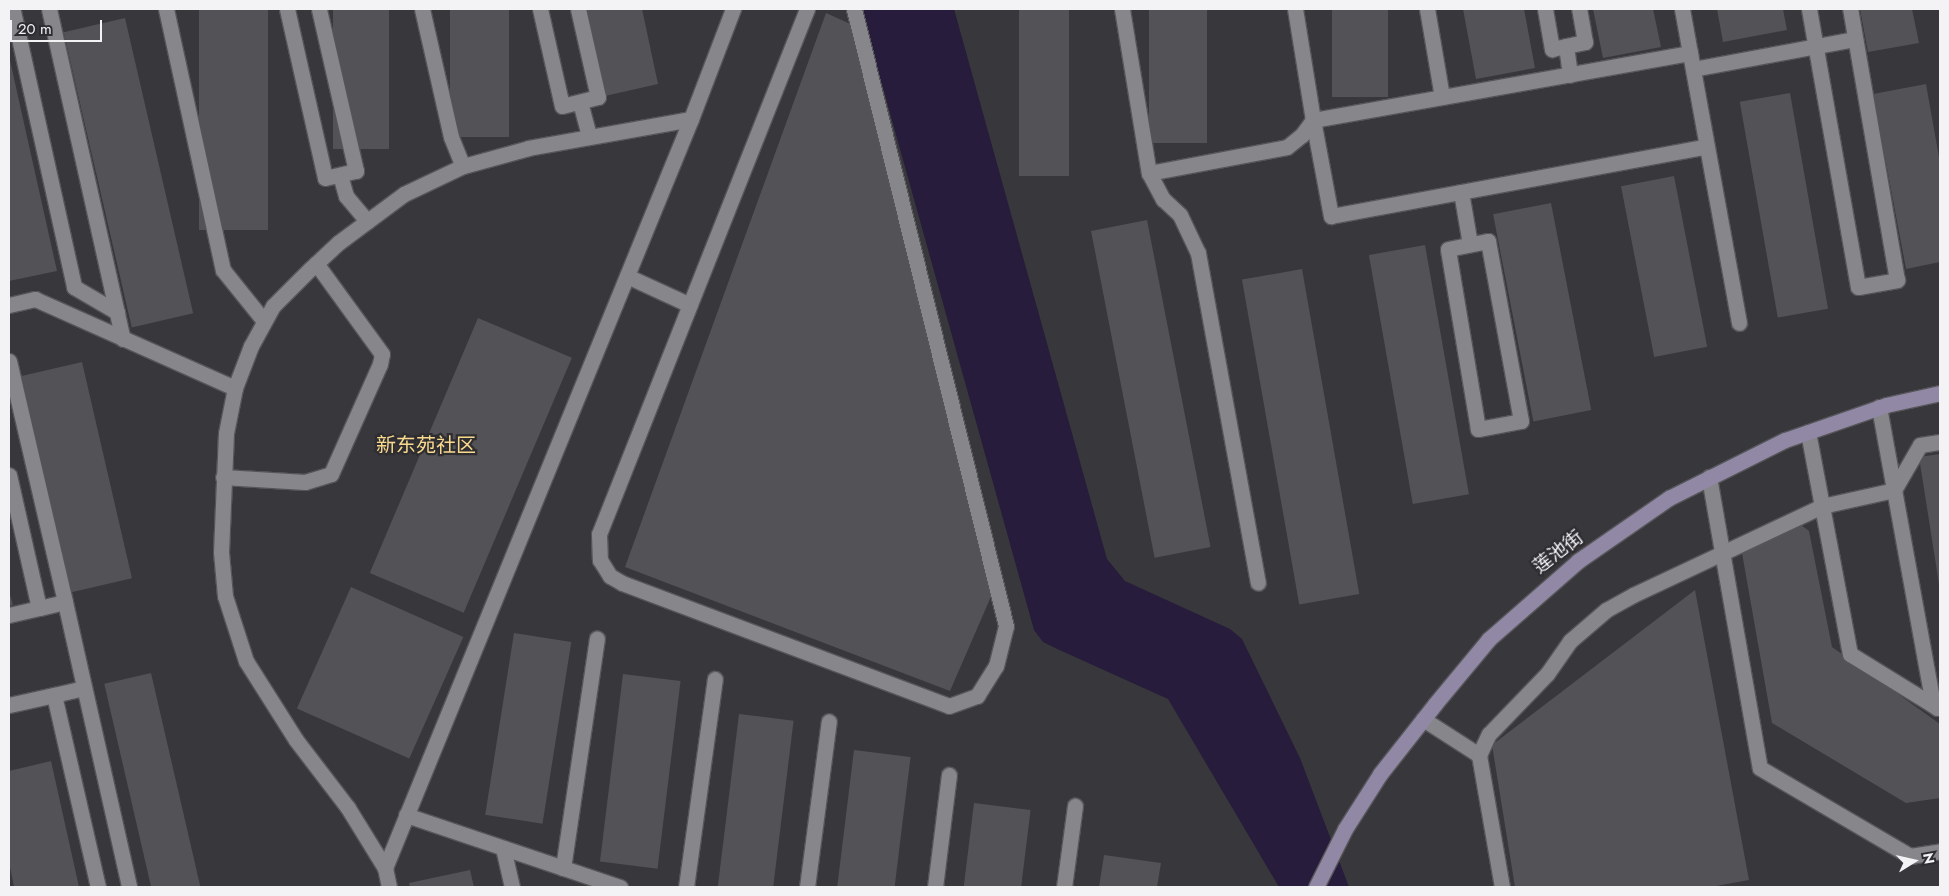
<!DOCTYPE html>
<meta charset="utf-8">
<style>
body{margin:0}
#map{position:relative;width:1949px;height:896px;overflow:hidden;background:#38373b;font-family:Jost,"Noto Sans SC",sans-serif}
div>[style]{position:absolute}
.water>*{inset:0;background:#271c3b}
.building>*{inset:0;background:#535257;transform-origin:0 0}
.roads{filter:drop-shadow(1px 0 #565559) drop-shadow(-1px 0 #565559) drop-shadow(0 1px #565559) drop-shadow(0 -1px #565559)}
.lane>*{height:15px;margin:-7.5px;padding:0 7.5px;transform-origin:7.5px;border-radius:7.5px;background:#87868b}
.street>*{height:15px;margin:-7.5px;padding:0 7.5px;transform-origin:7.5px;border-radius:7.5px;background:#87868b}
.secondary>*{height:15px;margin:-7.5px;padding:0 7.5px;transform-origin:7.5px;border-radius:7.5px;background:#9188a5}
span{translate:-50% -50%;white-space:nowrap;text-align:center;line-height:1.15;-webkit-text-stroke:4.5px #2e2d31;paint-order:stroke}
.street-label{font-size:19px;color:#f3f2f5}
.neighbourhood-label{font-size:20px;color:#f7d88d}
.frame{position:absolute;inset:0;border:10px solid #f3f2f5;pointer-events:none}
.north{position:absolute;left:1889px;top:836px;width:50px;height:50px;-webkit-text-stroke:4px #2e2d31;paint-order:stroke;rotate:80deg;font-size:14px;font-weight:700;line-height:20px;text-align:center;color:#f3f2f5}
.north::after{content:'';display:block;margin:auto;width:18px;height:22px;background:#f3f2f5;clip-path:polygon(50% 0,100% 100%,50% 72%,0 100%)}
.scale{position:absolute;left:10px;top:20px;width:92px;height:22px;box-sizing:border-box;border:2px solid #f3f2f5;border-top:0;padding-left:6px;font-size:15px;line-height:18px;white-space:nowrap;color:#f3f2f5;-webkit-text-stroke:4px #2e2d31;paint-order:stroke}
</style>
<div id="map">
<div class="water">
<div style="clip-path:polygon(861px 9px,954px 9px,1107px 559px,1125px 581px,1230px 629px,1242px 639px,1300px 758px,1349px 887px,1279px 887px,1168px 699px,1055px 648px,1043px 642px,1034px 630px)"></div>
</div>
<div class="building">
<div style="left:199px;top:9px;width:69px;height:221px"></div>
<div style="left:333px;top:9px;width:56px;height:140px"></div>
<div style="left:450px;top:9px;width:59px;height:128px"></div>
<div style="clip-path:polygon(585px 9px,642px 9px,658px 84px,605px 96px)"></div>
<div style="left:1019px;top:9px;width:50px;height:167px"></div>
<div style="left:1149px;top:9px;width:58px;height:134px"></div>
<div style="left:1332px;top:9px;width:56px;height:88px"></div>
<div style="clip-path:polygon(1463px 9px,1524px 9px,1535px 68px,1476px 79px)"></div>
<div style="clip-path:polygon(1593px 9px,1653px 9px,1661px 47px,1603px 58px)"></div>
<div style="clip-path:polygon(1717px 9px,1783px 9px,1787px 30px,1723px 42px)"></div>
<div style="clip-path:polygon(1860px 9px,1912px 9px,1919px 43px,1868px 52px)"></div>
<div style="clip-path:polygon(826px 13px,855px 26px,996px 585px,950px 691px,625px 567px)"></div>
<div style="left:125px;top:18px;width:303px;height:63px;rotate:77deg"></div>
<div style="clip-path:polygon(9px 56px,57px 271px,9px 281px)"></div>
<div style="clip-path:polygon(1926px 84px,1940px 163px,1940px 262px,1906px 269px,1873px 94px)"></div>
<div style="left:1790px;top:93px;width:219px;height:51px;rotate:80deg"></div>
<div style="left:1674px;top:176px;width:174px;height:54px;rotate:79deg"></div>
<div style="left:1551px;top:203px;width:211px;height:59px;rotate:79deg"></div>
<div style="left:1147px;top:220px;width:333px;height:57px;rotate:79deg"></div>
<div style="left:1425px;top:245px;width:253px;height:57px;rotate:80deg"></div>
<div style="left:1302px;top:269px;width:330px;height:61px;rotate:80deg"></div>
<div style="left:478px;top:318px;width:102px;height:277px;rotate:23deg"></div>
<div style="left:82px;top:362px;width:222px;height:62px;rotate:77deg"></div>
<div style="clip-path:polygon(1940px 454px,1940px 584px,1939px 584px,1919px 457px)"></div>
<div style="clip-path:polygon(1801px 525px,1809px 531px,1832px 647px,1940px 724px,1940px 798px,1906px 803px,1772px 723px,1742px 553px,1748px 547px)"></div>
<div style="left:351px;top:587px;width:123px;height:133px;rotate:24deg"></div>
<div style="clip-path:polygon(1695px 590px,1749px 880px,1711px 887px,1515px 887px,1492px 745px)"></div>
<div style="clip-path:polygon(9px 591px,13px 605px,9px 606px)"></div>
<div style="left:514px;top:633px;width:58px;height:184px;rotate:9deg"></div>
<div style="left:151px;top:673px;width:220px;height:48px;rotate:77deg"></div>
<div style="left:623px;top:674px;width:58px;height:189px;rotate:7deg"></div>
<div style="left:739px;top:714px;width:55px;height:175px;rotate:7deg"></div>
<div style="left:854px;top:750px;width:57px;height:138px;rotate:7deg"></div>
<div style="clip-path:polygon(51px 761px,79px 887px,14px 887px,9px 862px,9px 771px)"></div>
<div style="left:974px;top:803px;width:57px;height:85px;rotate:7deg"></div>
<div style="clip-path:polygon(1104px 855px,1161px 863px,1157px 887px,1099px 887px)"></div>
<div style="clip-path:polygon(470px 870px,474px 887px,410px 887px,409px 883px)"></div>
</div>
<div class="roads">
<div class="lane">
<div style="left:49px;top:9px;width:338px;rotate:77.4deg"></div>
<div style="left:166px;top:9px;width:267px;rotate:77.7deg"></div>
<div style="left:223px;top:270px;width:65px;rotate:51.2deg"></div>
<div style="left:287px;top:9px;width:173px;rotate:77.3deg"></div>
<div style="left:325px;top:178px;width:32px;rotate:-13deg"></div>
<div style="left:356px;top:171px;width:166px;rotate:-102.9deg"></div>
<div style="left:422px;top:9px;width:131px;rotate:77.2deg"></div>
<div style="left:451px;top:137px;width:31px;rotate:68deg"></div>
<div style="left:540px;top:9px;width:99px;rotate:77.2deg"></div>
<div style="left:562px;top:106px;width:37px;rotate:-14deg"></div>
<div style="left:598px;top:97px;width:90px;rotate:-102.8deg"></div>
<div style="left:807px;top:9px;width:565px;rotate:111.61deg"></div>
<div style="left:599px;top:534px;width:26px;rotate:88deg"></div>
<div style="left:600px;top:560px;width:19px;rotate:58deg"></div>
<div style="left:610px;top:576px;width:14px;rotate:30deg"></div>
<div style="left:622px;top:583px;width:349px;rotate:20.6deg"></div>
<div style="left:949px;top:706px;width:30px;rotate:-20deg"></div>
<div style="left:977px;top:696px;width:36px;rotate:-58deg"></div>
<div style="left:996px;top:666px;width:41px;rotate:-76deg"></div>
<div style="left:1006px;top:626px;width:635px;rotate:-103.84deg"></div>
<div style="left:1122px;top:9px;width:166px;rotate:80.7deg"></div>
<div style="left:1149px;top:173px;width:140px;rotate:-10.7deg"></div>
<div style="left:1287px;top:147px;width:19px;rotate:-39deg"></div>
<div style="left:1302px;top:135px;width:19px;rotate:-54deg"></div>
<div style="left:1313px;top:120px;width:112px;rotate:-99.2deg"></div>
<div style="left:1427px;top:9px;width:89px;rotate:80.3deg"></div>
<div style="left:1545px;top:9px;width:41px;rotate:80.1deg"></div>
<div style="left:1552px;top:49px;width:34px;rotate:-12deg"></div>
<div style="left:1585px;top:42px;width:34px;rotate:-100deg"></div>
<div style="left:1682px;top:9px;width:319px;rotate:79.7deg"></div>
<div style="left:1809px;top:9px;width:282px;rotate:80deg"></div>
<div style="left:1858px;top:287px;width:40px;rotate:-10deg"></div>
<div style="left:1897px;top:280px;width:275px;rotate:-99.8deg"></div>
<div style="left:13px;top:11px;width:283px;rotate:77.5deg"></div>
<div style="left:74px;top:287px;width:50px;rotate:30.2deg"></div>
<div style="left:1690px;top:53px;width:383px;rotate:169.9deg"></div>
<div style="left:1313px;top:120px;width:98px;rotate:79.4deg"></div>
<div style="left:1331px;top:216px;width:382px;rotate:-10.5deg"></div>
<div style="left:1693px;top:69px;width:165px;rotate:-10.5deg"></div>
<div style="left:1149px;top:173px;width:30px;rotate:62deg"></div>
<div style="left:1163px;top:199px;width:23px;rotate:43deg"></div>
<div style="left:1180px;top:215px;width:42px;rotate:64.7deg"></div>
<div style="left:1198px;top:253px;width:335px;rotate:79.7deg"></div>
<div style="left:340px;top:175px;width:22px;rotate:74deg"></div>
<div style="left:346px;top:196px;width:33px;rotate:50deg"></div>
<div style="left:1461px;top:192px;width:53px;rotate:80.2deg"></div>
<div style="left:1488px;top:241px;width:183px;rotate:79.6deg"></div>
<div style="left:1521px;top:421px;width:44px;rotate:169.5deg"></div>
<div style="left:1478px;top:429px;width:182px;rotate:-99.5deg"></div>
<div style="left:1448px;top:249px;width:41px;rotate:-11.3deg"></div>
<div style="left:627px;top:276px;width:69px;rotate:24.7deg"></div>
<div style="left:9px;top:305px;width:27px;rotate:-13deg"></div>
<div style="left:35px;top:299px;width:219px;rotate:24deg"></div>
<div style="left:9px;top:361px;width:247px;rotate:76.9deg"></div>
<div style="left:65px;top:602px;width:27px;rotate:167deg"></div>
<div style="left:39px;top:608px;width:136px;rotate:-102.7deg"></div>
<div style="left:1879px;top:407px;width:303px;rotate:79.7deg"></div>
<div style="left:1933px;top:705px;width:5px;rotate:37deg"></div>
<div style="left:1808px;top:432px;width:226px;rotate:79.3deg"></div>
<div style="left:1850px;top:654px;width:97px;rotate:31.6deg"></div>
<div style="left:223px;top:477px;width:82px;rotate:3.5deg"></div>
<div style="left:305px;top:482px;width:27px;rotate:-17deg"></div>
<div style="left:331px;top:474px;width:120px;rotate:-66deg"></div>
<div style="left:380px;top:364px;width:10px;rotate:-79deg"></div>
<div style="left:382px;top:354px;width:112px;rotate:-126deg"></div>
<div style="left:1709px;top:477px;width:295px;rotate:80.1deg"></div>
<div style="left:1760px;top:768px;width:174px;rotate:30.4deg"></div>
<div style="left:1910px;top:856px;width:30px;rotate:-9deg"></div>
<div style="left:65px;top:602px;width:292px;rotate:77.3deg"></div>
<div style="left:9px;top:615px;width:31px;rotate:-13deg"></div>
<div style="left:84px;top:688px;width:31px;rotate:167deg"></div>
<div style="left:54px;top:695px;width:197px;rotate:77.1deg"></div>
<div style="left:9px;top:705px;width:46px;rotate:-12.5deg"></div>
<div style="left:1423px;top:719px;width:67px;rotate:32.7deg"></div>
<div style="left:406px;top:815px;width:226px;rotate:18.6deg"></div>
<div style="left:503px;top:848px;width:40px;rotate:77deg"></div>
<div style="left:563px;top:868px;width:232px;rotate:-81.6deg"></div>
<div style="left:686px;top:887px;width:210px;rotate:-82.1deg"></div>
<div style="left:807px;top:887px;width:167px;rotate:-82.5deg"></div>
<div style="left:935px;top:887px;width:113px;rotate:-82.9deg"></div>
<div style="left:1064px;top:887px;width:82px;rotate:-82.3deg"></div>
<div style="left:1502px;top:887px;width:134px;rotate:-99.9deg"></div>
<div style="left:1479px;top:755px;width:23px;rotate:-65deg"></div>
<div style="left:1489px;top:734px;width:83px;rotate:-46deg"></div>
<div style="left:1547px;top:674px;width:40px;rotate:-55.1deg"></div>
<div style="left:1570px;top:641px;width:48px;rotate:-40.7deg"></div>
<div style="left:1606px;top:610px;width:31px;rotate:-29deg"></div>
<div style="left:1633px;top:595px;width:209px;rotate:-25.2deg"></div>
<div style="left:1822px;top:506px;width:74px;rotate:-12.5deg"></div>
<div style="left:1894px;top:490px;width:52px;rotate:-60deg"></div>
<div style="left:1920px;top:445px;width:20px;rotate:-9deg"></div>
</div>
<div class="street">
<div style="left:1566px;top:46px;width:29px;rotate:82deg"></div>
<div style="left:580px;top:102px;width:34px;rotate:75deg"></div>
<div style="left:691px;top:119px;width:165px;rotate:169.9deg"></div>
<div style="left:529px;top:148px;width:68px;rotate:164.7deg"></div>
<div style="left:463px;top:166px;width:65px;rotate:154.6deg"></div>
<div style="left:404px;top:194px;width:82px;rotate:143.4deg"></div>
<div style="left:338px;top:243px;width:38px;rotate:137deg"></div>
<div style="left:310px;top:269px;width:52px;rotate:135deg"></div>
<div style="left:273px;top:306px;width:46px;rotate:118.8deg"></div>
<div style="left:251px;top:346px;width:45px;rotate:110.9deg"></div>
<div style="left:235px;top:388px;width:46px;rotate:101.3deg"></div>
<div style="left:226px;top:433px;width:119px;rotate:92.4deg"></div>
<div style="left:221px;top:552px;width:44px;rotate:84.8deg"></div>
<div style="left:225px;top:596px;width:68px;rotate:72.1deg"></div>
<div style="left:246px;top:661px;width:93px;rotate:57.7deg"></div>
<div style="left:296px;top:740px;width:86px;rotate:52.6deg"></div>
<div style="left:348px;top:808px;width:70px;rotate:58.3deg"></div>
<div style="left:385px;top:868px;width:809px;rotate:-67.78deg"></div>
<div style="left:691px;top:119px;width:118px;rotate:-69.1deg"></div>
<div style="left:385px;top:868px;width:19px;rotate:78deg"></div>
</div>
<div class="secondary">
<div style="left:1316px;top:887px;width:65px;rotate:-63.4deg"></div>
<div style="left:1345px;top:829px;width:65px;rotate:-57.5deg"></div>
<div style="left:1380px;top:774px;width:89px;rotate:-51.8deg"></div>
<div style="left:1435px;top:704px;width:85px;rotate:-50.3deg"></div>
<div style="left:1489px;top:639px;width:118px;rotate:-41.2deg"></div>
<div style="left:1578px;top:561px;width:111px;rotate:-34.7deg"></div>
<div style="left:1669px;top:498px;width:130px;rotate:-26.6deg"></div>
<div style="left:1785px;top:440px;width:107px;rotate:-19.1deg"></div>
<div style="left:1886px;top:405px;width:55px;rotate:-12.5deg"></div>
</div>
</div>
<div class="street-label">
<span style="left:1558px;top:552px;rotate:-38deg">莲池街</span>
</div>
<div class="neighbourhood-label">
<span style="left:426px;top:445px">新东苑社区</span>
</div>
<div class="frame"></div>
<div class="north">N</div>
<div class="scale">20 m</div>
</div>
